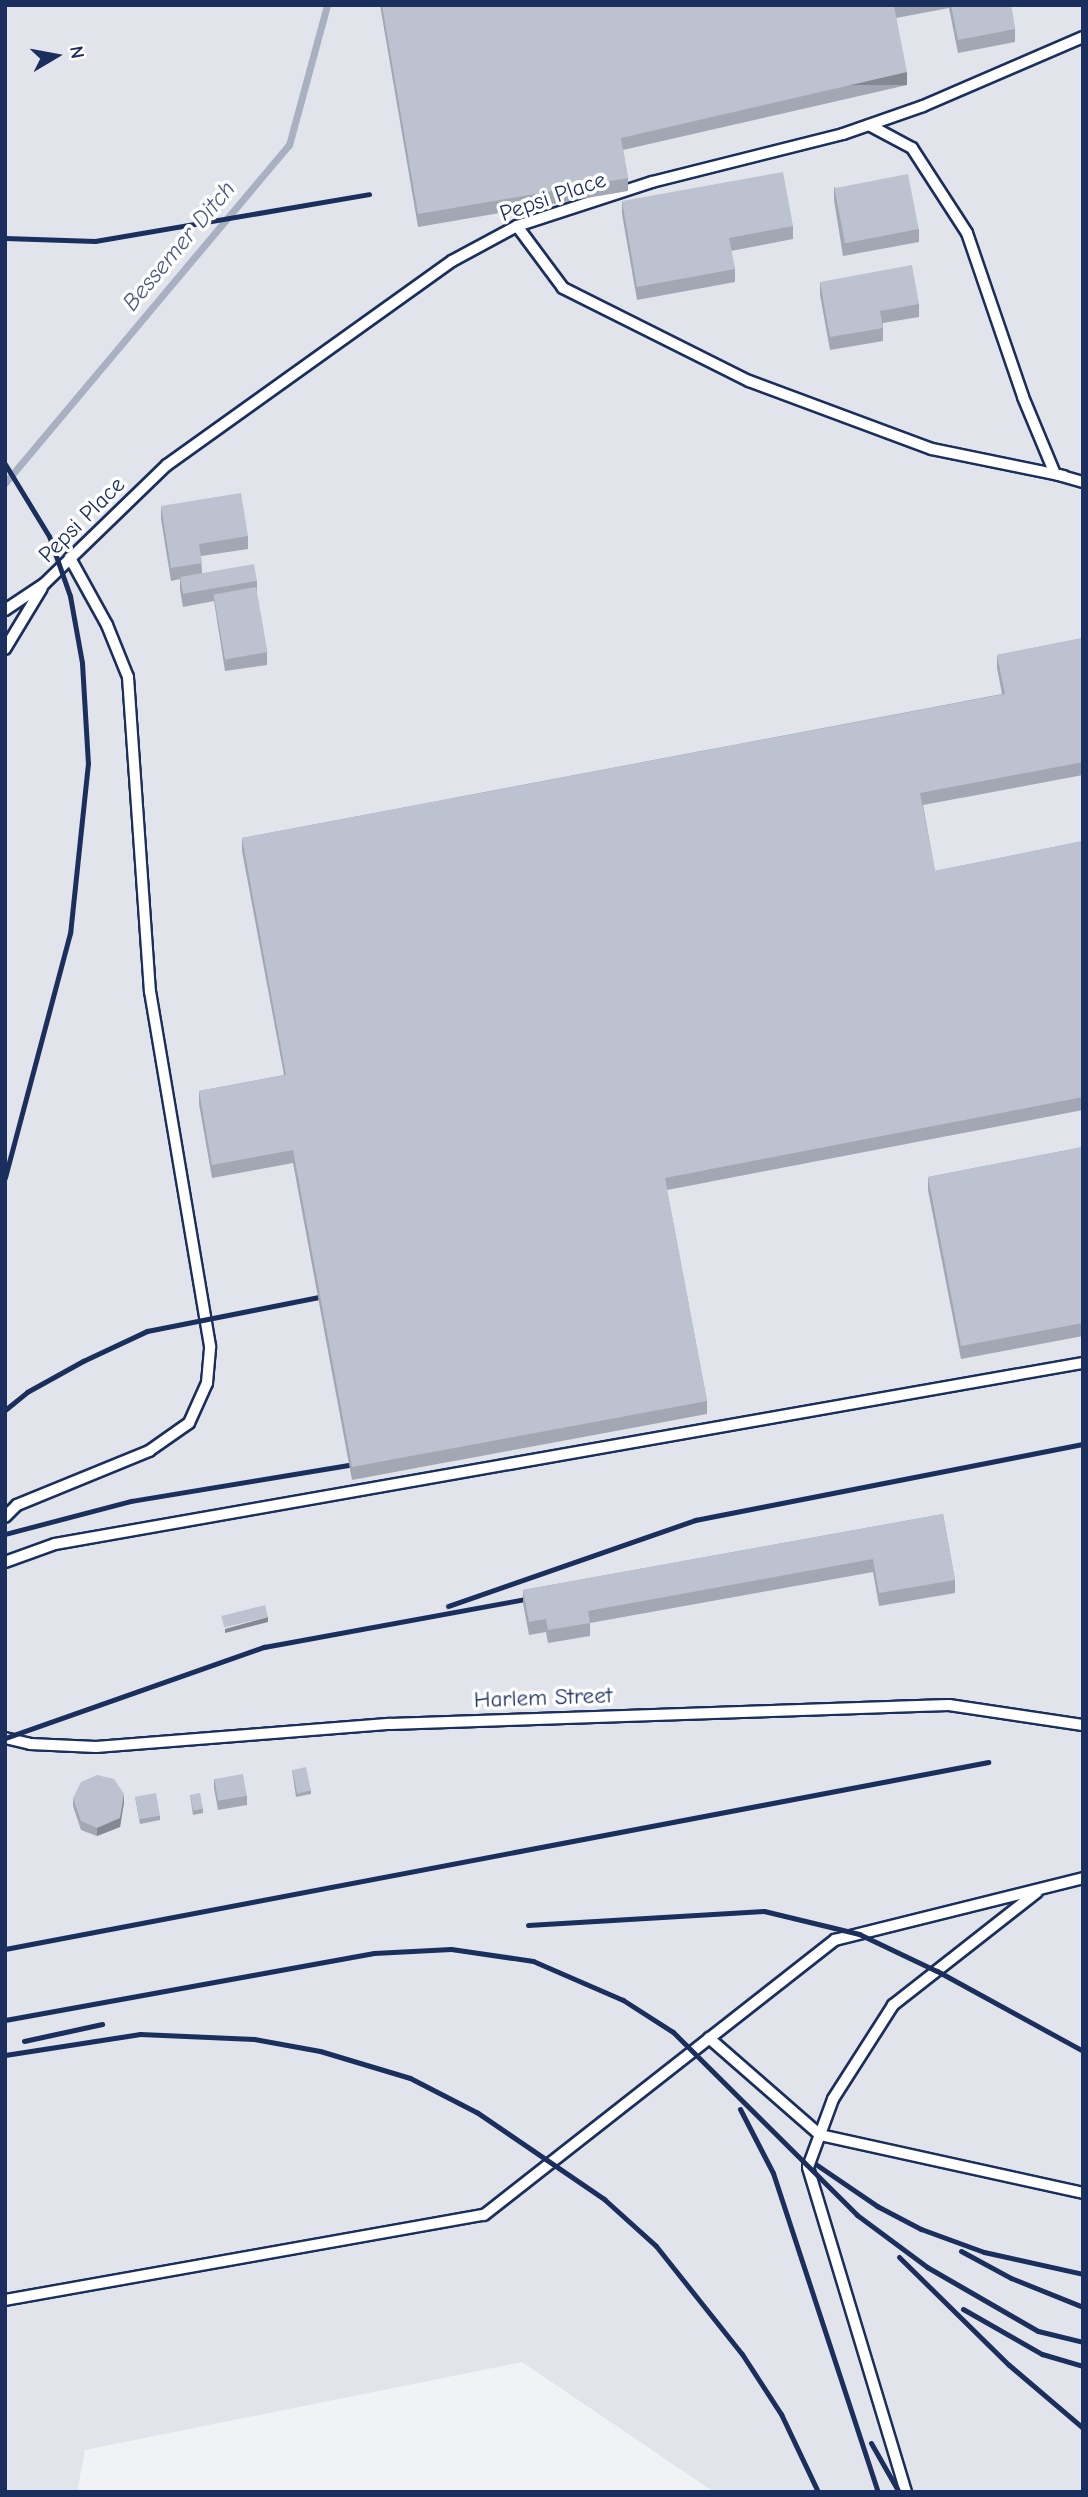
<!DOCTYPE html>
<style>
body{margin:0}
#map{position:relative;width:1088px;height:2497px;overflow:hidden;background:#f1f2f5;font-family:"Comic Neue",sans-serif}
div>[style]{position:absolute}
.built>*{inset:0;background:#e1e4ea}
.stream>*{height:7px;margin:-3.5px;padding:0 3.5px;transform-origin:3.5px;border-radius:3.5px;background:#a8b0c2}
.roads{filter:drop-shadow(2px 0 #1b2f5e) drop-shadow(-2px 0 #1b2f5e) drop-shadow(0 2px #1b2f5e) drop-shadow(0 -2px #1b2f5e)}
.lane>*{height:10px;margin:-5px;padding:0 5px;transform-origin:5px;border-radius:5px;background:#fff}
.rail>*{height:5px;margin:-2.5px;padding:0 2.5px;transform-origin:2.5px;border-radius:2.5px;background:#1b2f5e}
.wall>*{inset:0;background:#a2a7b3}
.shaded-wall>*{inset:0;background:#848892;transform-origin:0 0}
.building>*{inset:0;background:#bcc2d0;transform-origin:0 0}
span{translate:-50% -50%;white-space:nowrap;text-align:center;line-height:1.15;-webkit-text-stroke:7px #fff;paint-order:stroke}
.street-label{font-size:23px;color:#1b2f5e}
.water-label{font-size:24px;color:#4c5c81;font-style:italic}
.frame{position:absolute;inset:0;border:7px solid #1b2f5e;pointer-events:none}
.north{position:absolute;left:21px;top:21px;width:70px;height:70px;-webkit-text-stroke:5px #fff;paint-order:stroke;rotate:80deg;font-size:19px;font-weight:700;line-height:28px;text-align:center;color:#1b2f5e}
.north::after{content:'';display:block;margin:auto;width:24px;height:32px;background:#1b2f5e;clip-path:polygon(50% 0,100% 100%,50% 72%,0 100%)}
</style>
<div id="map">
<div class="built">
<div style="clip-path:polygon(5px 5px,1083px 5px,1083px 2492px,714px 2492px,522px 2362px,85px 2450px,77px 2492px,5px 2492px)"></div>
</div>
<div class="stream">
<div style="left:5px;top:483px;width:441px;rotate:-50deg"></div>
<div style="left:289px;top:145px;width:145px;rotate:-74.8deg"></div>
</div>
<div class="roads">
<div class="lane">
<div style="left:869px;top:125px;width:49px;rotate:28.1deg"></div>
<div style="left:912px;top:148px;width:101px;rotate:57.1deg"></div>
<div style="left:967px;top:233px;width:173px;rotate:71.1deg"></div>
<div style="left:1023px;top:397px;width:83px;rotate:67.4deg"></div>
<div style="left:1055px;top:474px;width:29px;rotate:16deg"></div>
<div style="left:517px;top:226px;width:77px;rotate:53.4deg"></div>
<div style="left:563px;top:288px;width:208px;rotate:26.6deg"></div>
<div style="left:749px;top:381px;width:195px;rotate:20.4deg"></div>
<div style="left:932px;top:449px;width:134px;rotate:11.6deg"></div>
<div style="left:5px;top:610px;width:47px;rotate:-33.7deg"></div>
<div style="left:44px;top:584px;width:171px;rotate:-44.1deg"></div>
<div style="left:167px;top:465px;width:350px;rotate:-35.6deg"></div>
<div style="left:452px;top:261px;width:74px;rotate:-28.3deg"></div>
<div style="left:517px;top:226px;width:142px;rotate:-18.1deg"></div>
<div style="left:652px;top:182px;width:197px;rotate:-14.1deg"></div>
<div style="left:843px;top:134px;width:85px;rotate:-19.3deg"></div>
<div style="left:923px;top:106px;width:174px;rotate:-23.3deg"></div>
<div style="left:5px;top:649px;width:71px;rotate:-58.8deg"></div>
<div style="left:5px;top:1517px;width:17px;rotate:-45deg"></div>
<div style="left:17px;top:1505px;width:143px;rotate:-22.2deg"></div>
<div style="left:149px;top:1451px;width:49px;rotate:-35deg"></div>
<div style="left:189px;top:1423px;width:44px;rotate:-65.8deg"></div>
<div style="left:207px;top:1383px;width:37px;rotate:-85deg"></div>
<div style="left:210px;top:1346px;width:359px;rotate:-99.6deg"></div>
<div style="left:150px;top:992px;width:316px;rotate:-94deg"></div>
<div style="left:128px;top:677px;width:56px;rotate:-112deg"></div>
<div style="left:107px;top:625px;width:77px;rotate:-118.9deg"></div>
<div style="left:5px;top:1562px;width:53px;rotate:-19.8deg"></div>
<div style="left:55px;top:1544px;width:1044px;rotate:-9.99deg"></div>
<div style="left:5px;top:1738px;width:26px;rotate:13deg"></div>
<div style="left:30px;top:1744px;width:66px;rotate:2.6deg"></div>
<div style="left:96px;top:1747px;width:295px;rotate:-4.5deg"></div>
<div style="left:390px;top:1724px;width:559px;rotate:-1.95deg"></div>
<div style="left:949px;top:1705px;width:135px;rotate:8.5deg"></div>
<div style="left:709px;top:2038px;width:147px;rotate:41.1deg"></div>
<div style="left:820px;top:2135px;width:269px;rotate:12.4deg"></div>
<div style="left:5px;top:2300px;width:486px;rotate:-10.1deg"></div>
<div style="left:484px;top:2215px;width:446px;rotate:-38.1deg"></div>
<div style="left:835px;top:1940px;width:256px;rotate:-14deg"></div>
<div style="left:906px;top:2492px;width:339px;rotate:-106.8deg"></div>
<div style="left:808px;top:2167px;width:72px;rotate:-69.8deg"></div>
<div style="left:833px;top:2099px;width:112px;rotate:-57.4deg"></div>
<div style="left:893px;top:2005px;width:183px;rotate:-38.1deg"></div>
</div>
</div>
<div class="rail">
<div style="left:5px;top:238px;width:90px;rotate:1.9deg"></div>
<div style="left:95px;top:241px;width:278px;rotate:-9.7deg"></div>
<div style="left:5px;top:464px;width:84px;rotate:58.6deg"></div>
<div style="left:49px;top:536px;width:64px;rotate:70.7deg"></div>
<div style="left:70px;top:596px;width:68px;rotate:79.8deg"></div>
<div style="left:82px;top:663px;width:100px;rotate:86.6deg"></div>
<div style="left:88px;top:763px;width:171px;rotate:96deg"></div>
<div style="left:70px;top:933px;width:253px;rotate:104.9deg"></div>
<div style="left:5px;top:1410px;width:28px;rotate:-39deg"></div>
<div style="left:27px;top:1392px;width:64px;rotate:-29deg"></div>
<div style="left:83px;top:1361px;width:71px;rotate:-25.1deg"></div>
<div style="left:147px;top:1331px;width:174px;rotate:-11.2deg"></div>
<div style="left:5px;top:1534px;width:130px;rotate:-14.7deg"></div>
<div style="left:131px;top:1501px;width:221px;rotate:-9.4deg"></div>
<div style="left:448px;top:1606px;width:262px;rotate:-19.2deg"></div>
<div style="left:695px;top:1520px;width:395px;rotate:-11.1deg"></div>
<div style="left:5px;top:1738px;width:275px;rotate:-19.4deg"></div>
<div style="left:264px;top:1647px;width:283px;rotate:-10.4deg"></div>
<div style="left:528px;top:1925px;width:236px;rotate:-3.4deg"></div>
<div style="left:764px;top:1911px;width:98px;rotate:13.6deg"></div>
<div style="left:859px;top:1934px;width:86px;rotate:25.4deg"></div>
<div style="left:937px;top:1971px;width:166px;rotate:28.7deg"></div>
<div style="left:5px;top:1949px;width:1001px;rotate:-10.77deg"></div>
<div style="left:5px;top:2020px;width:375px;rotate:-10.3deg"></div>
<div style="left:374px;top:1953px;width:77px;rotate:-3deg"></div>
<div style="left:451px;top:1949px;width:83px;rotate:8.3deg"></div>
<div style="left:533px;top:1961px;width:98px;rotate:23.4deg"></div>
<div style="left:623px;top:2000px;width:59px;rotate:32.6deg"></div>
<div style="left:673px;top:2032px;width:260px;rotate:44.8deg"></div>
<div style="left:857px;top:2215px;width:87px;rotate:36.6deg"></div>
<div style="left:927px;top:2267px;width:128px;rotate:30deg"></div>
<div style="left:1038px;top:2331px;width:46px;rotate:13.7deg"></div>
<div style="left:24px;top:2041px;width:80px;rotate:-12.3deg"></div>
<div style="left:5px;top:2055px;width:137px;rotate:-8.8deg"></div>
<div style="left:140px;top:2034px;width:114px;rotate:2.5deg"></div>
<div style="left:254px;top:2039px;width:67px;rotate:10.3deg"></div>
<div style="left:320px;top:2051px;width:94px;rotate:16.7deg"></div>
<div style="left:410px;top:2078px;width:76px;rotate:27.2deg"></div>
<div style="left:478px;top:2113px;width:153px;rotate:34.3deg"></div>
<div style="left:604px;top:2199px;width:70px;rotate:42.1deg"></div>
<div style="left:656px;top:2246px;width:138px;rotate:51.5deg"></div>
<div style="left:742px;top:2354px;width:72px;rotate:57deg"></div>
<div style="left:781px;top:2414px;width:86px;rotate:64.6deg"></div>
<div style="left:740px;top:2109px;width:72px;rotate:62.7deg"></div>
<div style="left:773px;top:2173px;width:336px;rotate:71.8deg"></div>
<div style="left:817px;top:2165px;width:73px;rotate:34.3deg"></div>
<div style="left:877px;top:2206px;width:50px;rotate:27.6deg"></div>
<div style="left:921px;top:2229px;width:67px;rotate:20.1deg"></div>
<div style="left:984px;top:2252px;width:101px;rotate:12.5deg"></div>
<div style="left:961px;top:2251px;width:57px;rotate:28.4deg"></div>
<div style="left:1011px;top:2278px;width:78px;rotate:21.9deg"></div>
<div style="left:899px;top:2257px;width:154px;rotate:44.5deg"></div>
<div style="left:1009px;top:2365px;width:97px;rotate:40.4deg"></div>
<div style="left:963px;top:2309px;width:91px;rotate:29.7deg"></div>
<div style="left:1042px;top:2354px;width:43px;rotate:16.3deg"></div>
<div style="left:871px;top:2443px;width:56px;rotate:60.3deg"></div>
</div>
<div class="wall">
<div style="clip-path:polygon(380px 5px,1011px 5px,1015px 29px,1015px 42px,958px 53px,949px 8px,896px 18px,907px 85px,623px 150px,628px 178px,628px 191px,418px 227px)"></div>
<div style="clip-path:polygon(834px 187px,919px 229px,919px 242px,843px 256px,834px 200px)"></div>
<div style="clip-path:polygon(622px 201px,793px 226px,793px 239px,731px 251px,735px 269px,735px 282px,637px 300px,622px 214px)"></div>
<div style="clip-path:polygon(820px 282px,919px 304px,919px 317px,883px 323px,883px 341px,830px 350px,820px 295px)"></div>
<div style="clip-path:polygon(161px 506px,248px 536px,248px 549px,201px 556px,202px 573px,257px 581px,257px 594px,267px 652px,267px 665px,225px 671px,214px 601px,183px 607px,180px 590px,180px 579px,171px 581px,161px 519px)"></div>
<div style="clip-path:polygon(1083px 638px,1083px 775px,923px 805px,935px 871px,1083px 841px,1083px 1110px,667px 1190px,707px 1401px,707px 1414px,352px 1480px,293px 1163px,212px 1178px,199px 1104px,199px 1091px,284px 1075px,242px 851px,242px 838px,1002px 694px,997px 668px,997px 655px)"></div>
<div style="clip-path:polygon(1083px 1147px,1083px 1336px,961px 1359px,928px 1190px,928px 1177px)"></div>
<div style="clip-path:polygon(943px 1514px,955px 1580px,955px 1593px,879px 1606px,873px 1572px,590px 1623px,590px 1636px,548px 1643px,546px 1632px,529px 1635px,523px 1603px,523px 1590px)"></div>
<div style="clip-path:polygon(292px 1770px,311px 1790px,311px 1794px,296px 1797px)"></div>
<div style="clip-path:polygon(214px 1779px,247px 1796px,247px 1805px,218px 1810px,214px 1788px)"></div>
<div style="clip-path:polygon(190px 1795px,203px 1809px,203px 1813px,193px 1815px)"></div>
<div style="clip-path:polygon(135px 1797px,160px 1816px,160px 1820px,140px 1824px)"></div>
<div style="clip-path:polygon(73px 1798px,124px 1802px,120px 1827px,97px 1836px,81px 1830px,73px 1806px)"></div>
</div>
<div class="shaded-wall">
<div style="left:907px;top:72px;width:13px;height:294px;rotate:90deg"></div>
<div style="clip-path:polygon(268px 1617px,268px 1622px,225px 1633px,225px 1629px)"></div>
<div style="clip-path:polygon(124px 1794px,124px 1802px,120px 1827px,97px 1836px,97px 1828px)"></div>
</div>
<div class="building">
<div style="clip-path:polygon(382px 5px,895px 5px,894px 6px,907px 72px,621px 138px,628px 178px,418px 214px)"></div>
<div style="clip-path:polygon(951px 5px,1011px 5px,1015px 29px,958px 40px)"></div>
<div style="clip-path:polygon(783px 172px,793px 226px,729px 238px,735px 269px,637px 287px,622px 201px)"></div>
<div style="left:908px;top:174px;width:56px;height:75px;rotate:79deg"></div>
<div style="clip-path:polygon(912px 265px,919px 304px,880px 311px,883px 328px,830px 337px,820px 282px)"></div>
<div style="clip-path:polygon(241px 493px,248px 536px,199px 544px,202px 563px,171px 568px,161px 506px)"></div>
<div style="left:254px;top:564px;width:17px;height:75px;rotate:80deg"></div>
<div style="left:256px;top:587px;width:66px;height:43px;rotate:80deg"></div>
<div style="clip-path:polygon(1083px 638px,1083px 762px,920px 793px,935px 871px,1083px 841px,1083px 1097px,665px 1178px,707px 1401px,352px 1467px,293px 1150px,212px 1165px,199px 1091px,286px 1075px,242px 838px,1005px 694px,997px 655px)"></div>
<div style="clip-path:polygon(1083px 1147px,1083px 1323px,961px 1346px,928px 1177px)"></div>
<div style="clip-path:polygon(943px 1514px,955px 1580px,879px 1593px,873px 1559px,588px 1611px,590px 1623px,548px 1630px,546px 1619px,529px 1622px,523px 1590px)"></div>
<div style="left:265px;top:1605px;width:12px;height:45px;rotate:76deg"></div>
<div style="left:306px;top:1767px;width:24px;height:14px;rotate:78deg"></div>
<div style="left:243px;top:1774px;width:22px;height:29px;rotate:80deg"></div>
<div style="clip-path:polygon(97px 1775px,114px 1779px,124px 1794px,120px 1818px,97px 1828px,81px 1821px,73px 1798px,81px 1782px)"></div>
<div style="left:156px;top:1793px;width:23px;height:21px;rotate:80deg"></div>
<div style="left:200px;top:1793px;width:16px;height:10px;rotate:79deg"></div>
</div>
<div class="street-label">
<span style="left:553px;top:197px;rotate:-19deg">Pepsi Place</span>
<span style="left:82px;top:520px;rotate:-45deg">Pepsi Place</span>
<span style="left:543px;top:1698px;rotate:-2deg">Harlem Street</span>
</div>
<div class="water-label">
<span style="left:179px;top:246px;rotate:-50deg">Bessemer Ditch</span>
</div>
<div class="frame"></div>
<div class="north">N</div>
</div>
